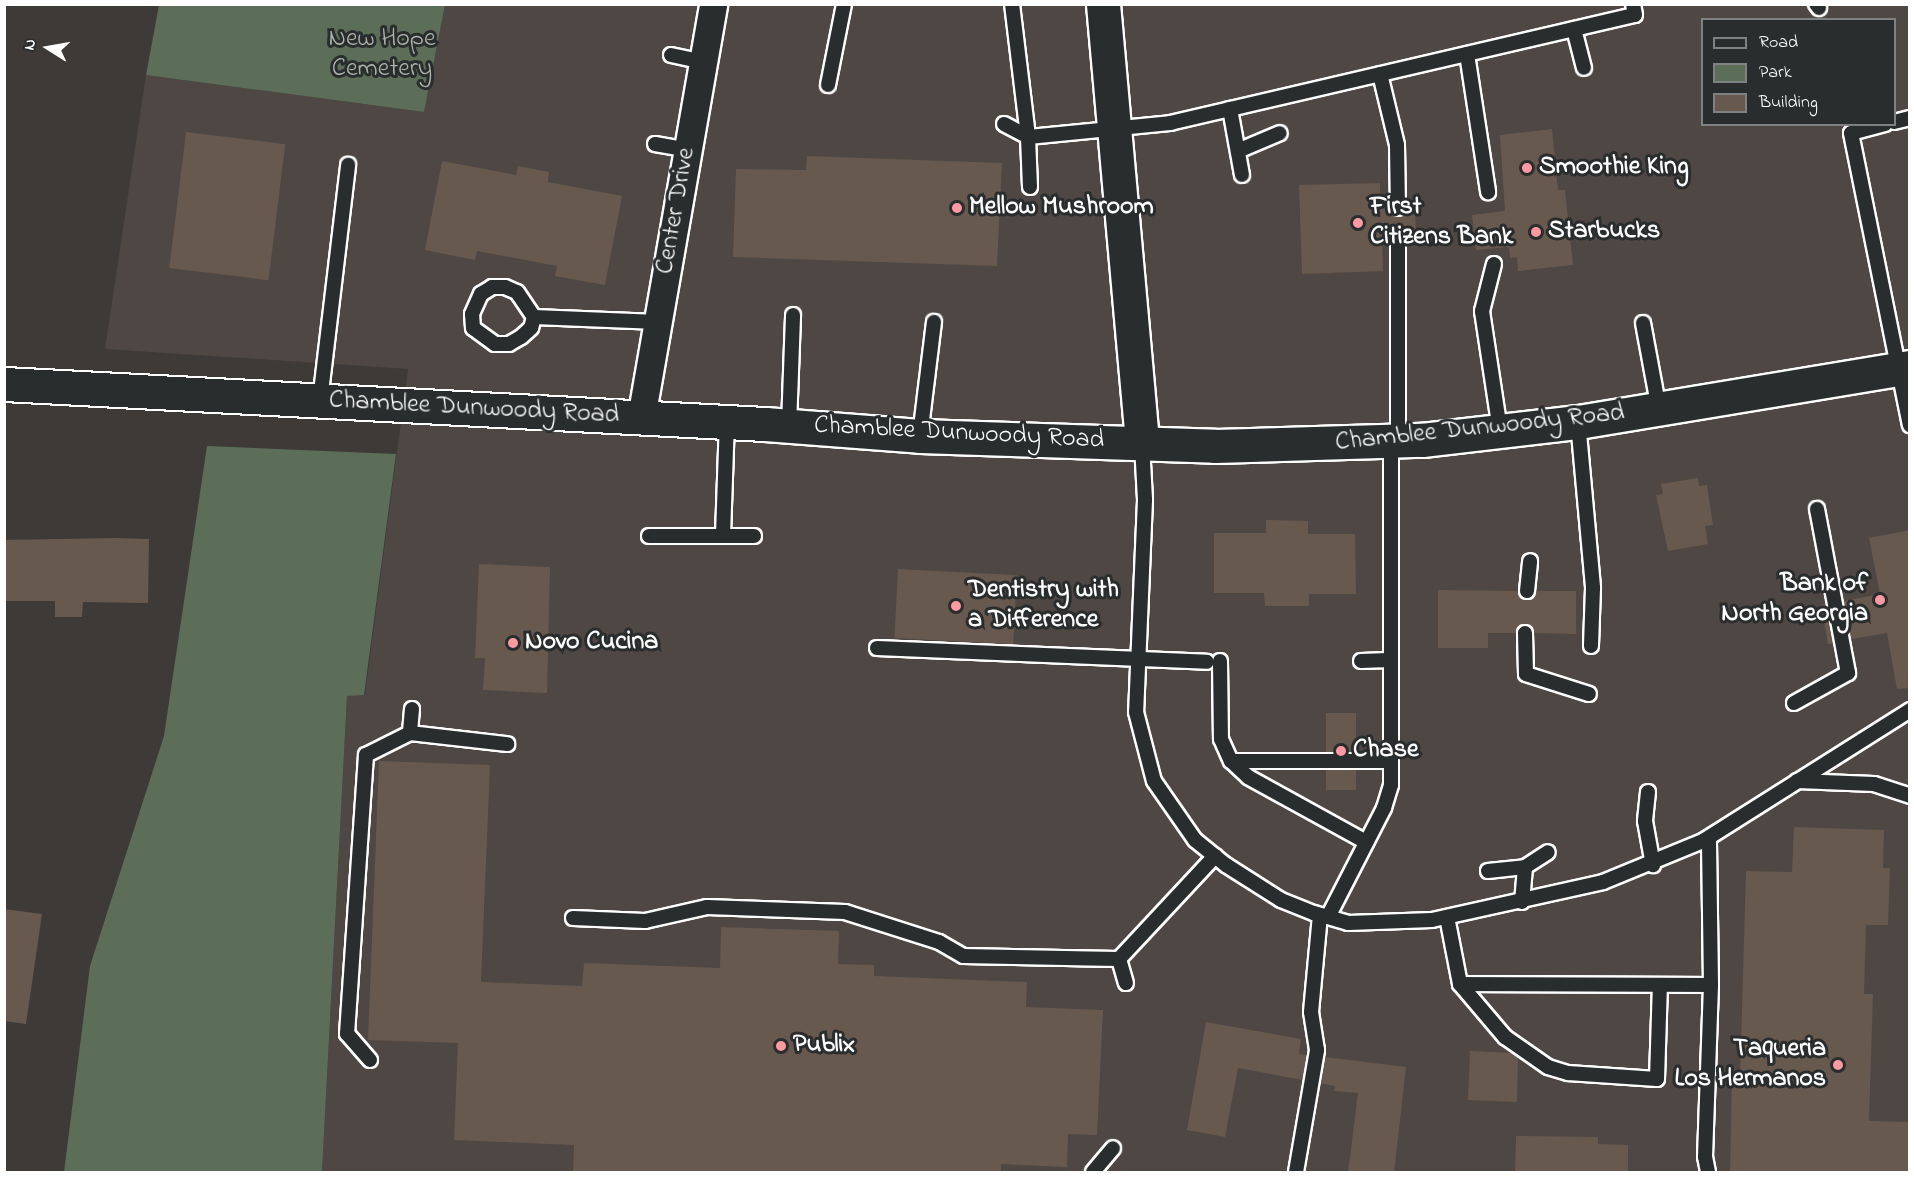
<!DOCTYPE html>
<style>
body{margin:0}
#map{position:relative;width:1914px;height:1177px;overflow:hidden;background:#3d3a38;font-family:"Indie Flower",sans-serif}
div>[style]{position:absolute}
.built>*{inset:0;background:#4e4743}
.green>*{inset:0;background:#5c6e58}
.building>*{inset:0;background:#68594f;transform-origin:0 0}
.roads{filter:drop-shadow(2px 0 #fff) drop-shadow(-2px 0 #fff) drop-shadow(0 2px #fff) drop-shadow(0 -2px #fff)}
.service>*{height:14px;margin:-7px;padding:0 7px;transform-origin:7px;border-radius:7px;background:#2a2d2e}
.minor>*{height:27px;margin:-13.5px;padding:0 13.5px;transform-origin:13.5px;border-radius:13.5px;background:#2a2d2e}
.tertiary>*{height:33px;margin:-16.5px;padding:0 16.5px;transform-origin:16.5px;border-radius:16.5px;background:#2a2d2e}
.dots>*{width:16px;height:16px;translate:-50% -50%;box-sizing:border-box;border:3px solid #2a2d2e;border-radius:50%}
span{translate:-50% -50%;white-space:nowrap;text-align:center;line-height:1.15;-webkit-text-stroke:6px #2a2d2e;paint-order:stroke}
.park-label{font-size:26px;color:#aeb6ac}
.poi-label{font-size:26px;color:#fff;font-weight:700}
.left{translate:0 -50%;text-align:left}
.right{translate:-100% -50%;text-align:right}
.street-label{font-size:26px;color:#fff}
.frame{position:absolute;inset:0;border:6px solid #fff;pointer-events:none}
.legend{position:absolute;left:1701px;top:18px;width:195px;height:108px;box-sizing:border-box;background:#2a2d2e;border:2px solid #7f8182;margin:0;padding:8px 10px;list-style:none;font-size:18px;color:#fff}
.legend li{display:flex;align-items:center;gap:12px;height:30px}
.legend b{width:30px;border:2px solid #7f8182}
.north{position:absolute;left:18px;top:18px;width:60px;height:60px;-webkit-text-stroke:4px #2a2d2e;paint-order:stroke;rotate:281deg;font-size:16px;font-weight:700;line-height:24px;text-align:center;color:#fff}
.north::after{content:'';display:block;margin:auto;width:21px;height:27px;background:#fff;clip-path:polygon(50% 0,100% 100%,50% 72%,0 100%)}
</style>
<div id="map">
<div class="built">
<div style="clip-path:polygon(evenodd,445px 5px,1909px 5px,1909px 1172px,322px 1172px,347px 696px,365px 694px,408px 369px,105px 349px,146px 75px,424px 112px,445px 5px,1702px 20px,1894px 20px,1894px 124px,1702px 124px,1702px 20px)"></div>
</div>
<div class="green">
<div style="clip-path:polygon(159px 5px,445px 5px,424px 112px,146px 75px)"></div>
<div style="clip-path:polygon(207px 446px,396px 454px,364px 695px,347px 696px,322px 1172px,64px 1172px,90px 966px,164px 736px)"></div>
</div>
<div class="building">
<div style="clip-path:polygon(1552px 129px,1558px 190px,1565px 190px,1573px 265px,1518px 271px,1517px 257px,1510px 258px,1509px 247px,1476px 250px,1472px 215px,1505px 211px,1500px 135px)"></div>
<div style="left:186px;top:132px;width:100px;height:137px;rotate:7deg"></div>
<div style="clip-path:polygon(807px 156px,1002px 163px,997px 266px,733px 257px,736px 169px,806px 170px)"></div>
<div style="clip-path:polygon(442px 161px,516px 175px,518px 166px,549px 172px,548px 182px,622px 196px,605px 285px,555px 276px,557px 266px,477px 251px,475px 260px,425px 250px)"></div>
<div style="clip-path:polygon(1380px 183px,1380px 209px,1389px 208px,1399px 217px,1407px 208px,1415px 208px,1416px 237px,1407px 237px,1397px 228px,1389px 237px,1382px 238px,1383px 271px,1302px 274px,1299px 185px)"></div>
<div style="clip-path:polygon(1698px 478px,1699px 486px,1707px 485px,1713px 525px,1705px 526px,1708px 544px,1668px 551px,1656px 495px,1663px 494px,1661px 484px)"></div>
<div style="clip-path:polygon(1266px 520px,1308px 521px,1308px 534px,1355px 534px,1356px 594px,1309px 594px,1309px 606px,1265px 606px,1264px 593px,1214px 593px,1214px 533px,1266px 533px)"></div>
<div style="clip-path:polygon(1910px 530px,1910px 688px,1897px 689px,1887px 633px,1851px 639px,1844px 601px,1880px 594px,1869px 538px)"></div>
<div style="clip-path:polygon(115px 538px,149px 539px,148px 603px,83px 602px,82px 617px,55px 617px,55px 601px,4px 601px,4px 540px)"></div>
<div style="clip-path:polygon(479px 564px,550px 567px,547px 693px,483px 690px,485px 658px,475px 658px)"></div>
<div style="left:898px;top:569px;width:119px;height:69px;rotate:3deg"></div>
<div style="clip-path:polygon(1438px 590px,1518px 591px,1527px 600px,1536px 591px,1576px 591px,1576px 634px,1534px 633px,1524px 624px,1516px 633px,1488px 633px,1488px 648px,1438px 648px)"></div>
<div style="left:1826px;top:604px;width:40px;height:5px;rotate:80deg"></div>
<div style="left:1326px;top:713px;width:30px;height:39px"></div>
<div style="clip-path:polygon(379px 761px,490px 765px,481px 982px,582px 986px,584px 963px,720px 968px,721px 927px,839px 931px,838px 964px,874px 965px,874px 976px,1027px 982px,1026px 1007px,1103px 1010px,1097px 1135px,1068px 1134px,1067px 1167px,1001px 1164px,1001px 1173px,573px 1173px,574px 1145px,454px 1140px,458px 1043px,368px 1040px)"></div>
<div style="left:1326px;top:770px;width:30px;height:20px"></div>
<div style="clip-path:polygon(1794px 827px,1884px 830px,1883px 868px,1890px 868px,1888px 925px,1866px 925px,1864px 994px,1873px 994px,1869px 1121px,1910px 1122px,1910px 1173px,1730px 1173px,1732px 1078px,1740px 1078px,1746px 871px,1792px 872px)"></div>
<div style="clip-path:polygon(4px 909px,42px 914px,26px 1024px,4px 1021px)"></div>
<div style="clip-path:polygon(1206px 1022px,1301px 1039px,1299px 1054px,1307px 1055px,1303px 1080px,1238px 1068px,1225px 1137px,1187px 1130px)"></div>
<div style="clip-path:polygon(1470px 1051px,1512px 1053px,1518px 1057px,1517px 1102px,1468px 1100px)"></div>
<div style="clip-path:polygon(1325px 1057px,1406px 1067px,1394px 1173px,1348px 1173px,1358px 1093px,1334px 1091px,1335px 1086px,1320px 1083px)"></div>
<div style="clip-path:polygon(1516px 1136px,1598px 1137px,1598px 1144px,1628px 1145px,1628px 1173px,1515px 1173px)"></div>
</div>
<div class="roads">
<div class="service">
<div style="left:1012px;top:4px;width:134px;rotate:83.1deg"></div>
<div style="left:1028px;top:137px;width:50px;rotate:87.7deg"></div>
<div style="left:1816px;top:4px;width:5px;rotate:53deg"></div>
<div style="left:1574px;top:29px;width:40px;rotate:75.6deg"></div>
<div style="left:1467px;top:54px;width:140px;rotate:81.3deg"></div>
<div style="left:671px;top:55px;width:33px;rotate:12deg"></div>
<div style="left:1380px;top:74px;width:73px;rotate:76.5deg"></div>
<div style="left:1397px;top:145px;width:63px;rotate:89.1deg"></div>
<div style="left:828px;top:85px;width:83px;rotate:-78.8deg"></div>
<div style="left:1230px;top:109px;width:67px;rotate:79.7deg"></div>
<div style="left:1894px;top:122px;width:16px;rotate:-14deg"></div>
<div style="left:1004px;top:124px;width:27px;rotate:28deg"></div>
<div style="left:1028px;top:137px;width:143px;rotate:-5.6deg"></div>
<div style="left:1170px;top:123px;width:477px;rotate:-13.1deg"></div>
<div style="left:1635px;top:15px;width:11px;rotate:-100deg"></div>
<div style="left:1885px;top:124px;width:35px;rotate:165deg"></div>
<div style="left:1851px;top:133px;width:298px;rotate:78.6deg"></div>
<div style="left:655px;top:144px;width:34px;rotate:10deg"></div>
<div style="left:1240px;top:150px;width:43px;rotate:-23deg"></div>
<div style="left:1398px;top:237px;width:205px;rotate:90deg"></div>
<div style="left:1494px;top:264px;width:49px;rotate:104.3deg"></div>
<div style="left:1482px;top:311px;width:120px;rotate:81.4deg"></div>
<div style="left:534px;top:317px;width:11px;rotate:105deg"></div>
<div style="left:531px;top:328px;width:13px;rotate:138deg"></div>
<div style="left:521px;top:337px;width:14px;rotate:150deg"></div>
<div style="left:509px;top:344px;width:14px;rotate:180deg"></div>
<div style="left:495px;top:344px;width:27px;rotate:-144deg"></div>
<div style="left:473px;top:328px;width:14px;rotate:-94deg"></div>
<div style="left:472px;top:314px;width:22px;rotate:-66deg"></div>
<div style="left:481px;top:294px;width:13px;rotate:-32deg"></div>
<div style="left:492px;top:287px;width:13px"></div>
<div style="left:505px;top:287px;width:13px;rotate:23deg"></div>
<div style="left:517px;top:292px;width:30px;rotate:56deg"></div>
<div style="left:534px;top:317px;width:124px;rotate:2.3deg"></div>
<div style="left:1643px;top:323px;width:87px;rotate:79.5deg"></div>
<div style="left:320px;top:401px;width:238px;rotate:-83.2deg"></div>
<div style="left:1578px;top:422px;width:167px;rotate:84.8deg"></div>
<div style="left:1593px;top:588px;width:58px;rotate:92deg"></div>
<div style="left:789px;top:426px;width:111px;rotate:-87.9deg"></div>
<div style="left:920px;top:436px;width:115px;rotate:-83deg"></div>
<div style="left:1142px;top:444px;width:56px;rotate:86.9deg"></div>
<div style="left:1145px;top:500px;width:212px;rotate:92.4deg"></div>
<div style="left:1136px;top:712px;width:71px;rotate:75.4deg"></div>
<div style="left:1154px;top:781px;width:72px;rotate:55.2deg"></div>
<div style="left:1195px;top:840px;width:40px;rotate:39deg"></div>
<div style="left:1226px;top:865px;width:65px;rotate:32.5deg"></div>
<div style="left:1281px;top:900px;width:35px;rotate:22deg"></div>
<div style="left:1314px;top:913px;width:35px;rotate:16deg"></div>
<div style="left:1348px;top:923px;width:84px;rotate:-2deg"></div>
<div style="left:1432px;top:920px;width:175px;rotate:-12.5deg"></div>
<div style="left:1603px;top:882px;width:108px;rotate:-22.3deg"></div>
<div style="left:1703px;top:841px;width:245px;rotate:-32.3deg"></div>
<div style="left:723px;top:535px;width:112px;rotate:-88deg"></div>
<div style="left:649px;top:536px;width:105px"></div>
<div style="left:1527px;top:591px;width:30px;rotate:-84deg"></div>
<div style="left:1525px;top:633px;width:41px;rotate:88.6deg"></div>
<div style="left:1526px;top:674px;width:66px;rotate:17.6deg"></div>
<div style="left:877px;top:648px;width:330px;rotate:2.4deg"></div>
<div style="left:1220px;top:661px;width:78px;rotate:89.3deg"></div>
<div style="left:1221px;top:739px;width:24px;rotate:66deg"></div>
<div style="left:1231px;top:761px;width:23px;rotate:43deg"></div>
<div style="left:1248px;top:777px;width:135px;rotate:28.8deg"></div>
<div style="left:1361px;top:661px;width:29px;rotate:-2deg"></div>
<div style="left:1794px;top:703px;width:62px;rotate:-29.1deg"></div>
<div style="left:1848px;top:673px;width:167px;rotate:-100.7deg"></div>
<div style="left:412px;top:709px;width:24px;rotate:95deg"></div>
<div style="left:410px;top:733px;width:98px;rotate:6.5deg"></div>
<div style="left:1231px;top:761px;width:160px"></div>
<div style="left:1797px;top:781px;width:77px;rotate:2.2deg"></div>
<div style="left:1874px;top:784px;width:38px;rotate:18deg"></div>
<div style="left:1648px;top:792px;width:29px;rotate:96deg"></div>
<div style="left:1645px;top:821px;width:45px;rotate:79.7deg"></div>
<div style="left:1488px;top:871px;width:37px;rotate:-6deg"></div>
<div style="left:1522px;top:902px;width:35px;rotate:-85deg"></div>
<div style="left:1525px;top:867px;width:27px;rotate:-33deg"></div>
<div style="left:1328px;top:917px;width:123px;rotate:-62.8deg"></div>
<div style="left:1384px;top:808px;width:24px;rotate:-73deg"></div>
<div style="left:1391px;top:785px;width:343px;rotate:-90deg"></div>
<div style="left:1447px;top:917px;width:68px;rotate:79deg"></div>
<div style="left:1460px;top:984px;width:251px;rotate:0.2deg"></div>
<div style="left:573px;top:918px;width:72px;rotate:2.4deg"></div>
<div style="left:645px;top:921px;width:64px;rotate:-12.7deg"></div>
<div style="left:707px;top:907px;width:138px;rotate:2.1deg"></div>
<div style="left:845px;top:912px;width:99px;rotate:17.7deg"></div>
<div style="left:939px;top:942px;width:28px;rotate:30deg"></div>
<div style="left:963px;top:956px;width:156px;rotate:1.1deg"></div>
<div style="left:1119px;top:959px;width:141px;rotate:-47deg"></div>
<div style="left:1119px;top:959px;width:25px;rotate:74deg"></div>
<div style="left:1460px;top:984px;width:70px;rotate:49.7deg"></div>
<div style="left:1505px;top:1037px;width:52px;rotate:34.9deg"></div>
<div style="left:1548px;top:1067px;width:21px;rotate:17deg"></div>
<div style="left:1568px;top:1073px;width:89px;rotate:3.9deg"></div>
<div style="left:1657px;top:1079px;width:94px;rotate:-88.2deg"></div>
<div style="left:370px;top:1060px;width:35px;rotate:-131deg"></div>
<div style="left:347px;top:1034px;width:280px;rotate:-86.1deg"></div>
<div style="left:366px;top:755px;width:49px;rotate:-26.6deg"></div>
<div style="left:1093px;top:1172px;width:31px;rotate:-50deg"></div>
<div style="left:1296px;top:1172px;width:124px;rotate:-80.2deg"></div>
<div style="left:1317px;top:1050px;width:38px;rotate:-99deg"></div>
<div style="left:1311px;top:1012px;width:97px;rotate:-84.7deg"></div>
<div style="left:1708px;top:1172px;width:15px;rotate:-101deg"></div>
<div style="left:1705px;top:1157px;width:172px;rotate:-88deg"></div>
<div style="left:1711px;top:985px;width:147px;rotate:-90.8deg"></div>
</div>
<div class="minor">
<div style="left:641px;top:418px;width:420px;rotate:-80.1deg"></div>
</div>
<div class="tertiary">
<div style="left:1103px;top:4px;width:440px;rotate:84.9deg"></div>
<div style="left:4px;top:384px;width:762px;rotate:3.01deg"></div>
<div style="left:765px;top:424px;width:155px;rotate:4.4deg"></div>
<div style="left:920px;top:436px;width:295px;rotate:1.9deg"></div>
<div style="left:1215px;top:446px;width:207px;rotate:-1.7deg"></div>
<div style="left:1422px;top:440px;width:157px;rotate:-6.6deg"></div>
<div style="left:1578px;top:422px;width:337px;rotate:-9.4deg"></div>
</div>
</div>
<div class="dots">
<div style="left:1527px;top:168px;background:#ff9aa2"></div>
<div style="left:957px;top:208px;background:#ff9aa2"></div>
<div style="left:1358px;top:223px;background:#ff9aa2"></div>
<div style="left:1536px;top:232px;background:#ff9aa2"></div>
<div style="left:1880px;top:600px;background:#ff9aa2"></div>
<div style="left:956px;top:606px;background:#ff9aa2"></div>
<div style="left:513px;top:643px;background:#ff9aa2"></div>
<div style="left:1341px;top:751px;background:#ff9aa2"></div>
<div style="left:781px;top:1046px;background:#ff9aa2"></div>
<div style="left:1838px;top:1065px;background:#ff9aa2"></div>
</div>
<div class="park-label">
<span style="left:382px;top:55px">New Hope<br>Cemetery</span>
</div>
<div class="poi-label">
<span class="left" style="left:1539px;top:168px">Smoothie King</span>
<span class="left" style="left:969px;top:208px">Mellow Mushroom</span>
<span class="left" style="left:1370px;top:223px">First<br>Citizens Bank</span>
<span class="left" style="left:1548px;top:232px">Starbucks</span>
<span class="right" style="left:1868px;top:600px">Bank of<br>North Georgia</span>
<span class="left" style="left:968px;top:606px">Dentistry with<br>a Difference</span>
<span class="left" style="left:525px;top:643px">Novo Cucina</span>
<span class="left" style="left:1353px;top:751px">Chase</span>
<span class="left" style="left:793px;top:1046px">Publix</span>
<span class="right" style="left:1826px;top:1065px">Taqueria<br>Los Hermanos</span>
</div>
<div class="street-label">
<span style="left:677px;top:211px;rotate:-80deg">Center Drive</span>
<span style="left:474px;top:409px;rotate:3deg">Chamblee Dunwoody Road</span>
<span style="left:1480px;top:429px;rotate:-6deg">Chamblee Dunwoody Road</span>
<span style="left:959px;top:434px;rotate:3deg">Chamblee Dunwoody Road</span>
</div>
<div class="frame"></div>
<ul class="legend">
<li><b style="height:8px;background:#2a2d2e"></b>Road</li>
<li><b style="height:16px;background:#5c6e58"></b>Park</li>
<li><b style="height:16px;background:#68594f"></b>Building</li>
</ul>
<div class="north">N</div>
</div>
